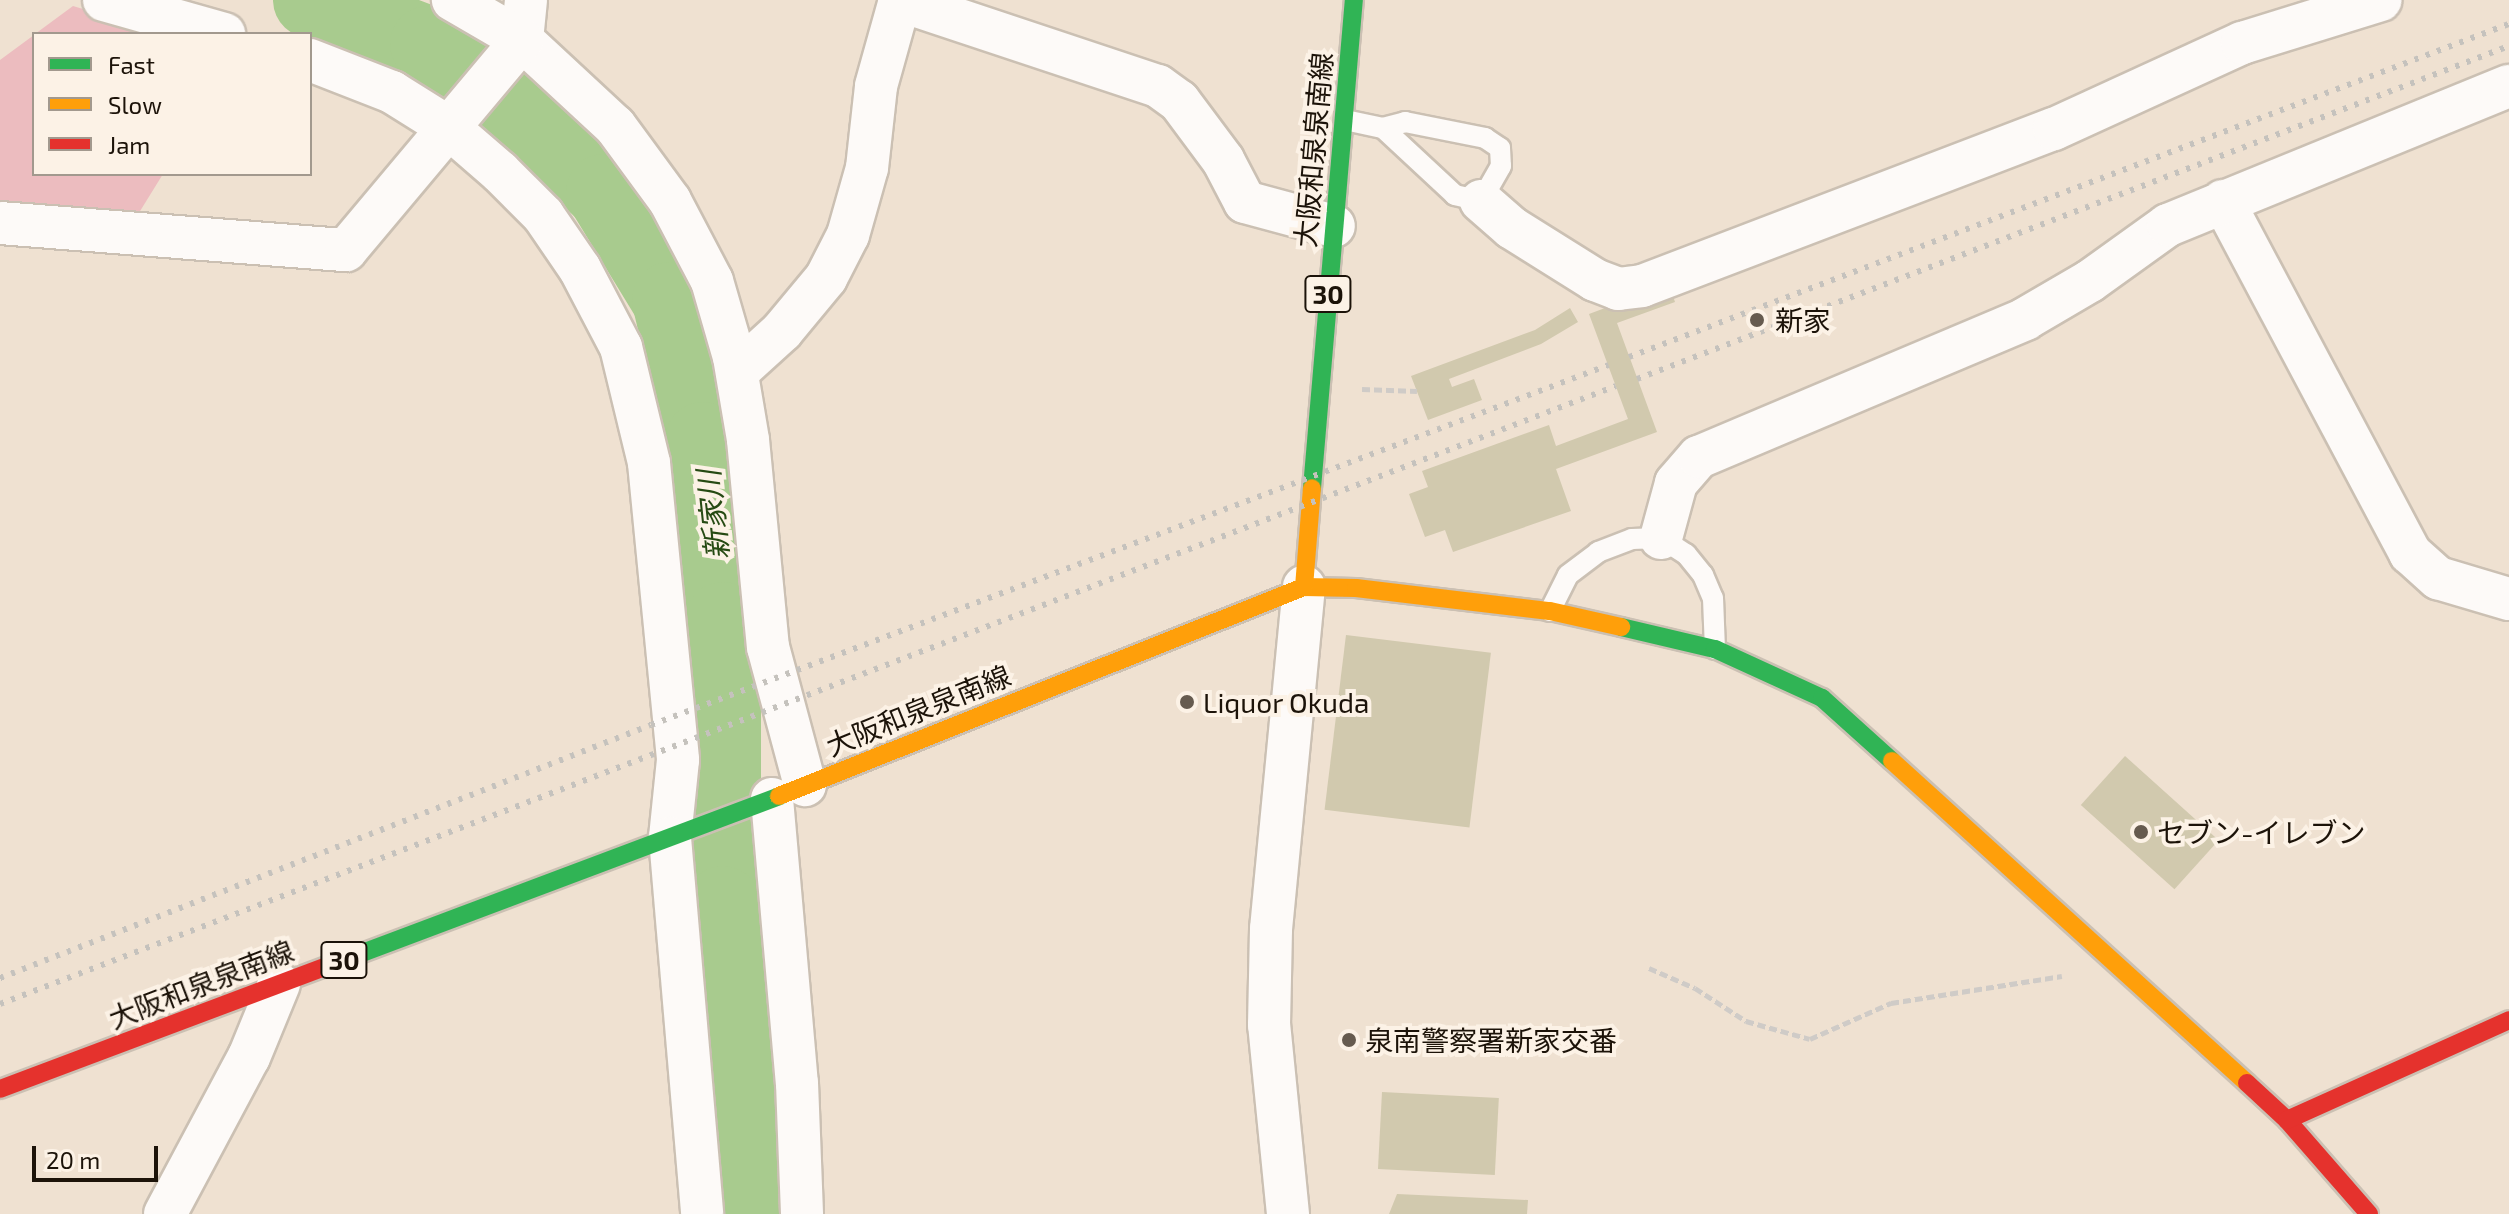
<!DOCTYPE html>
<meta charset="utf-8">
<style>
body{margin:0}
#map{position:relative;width:2509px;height:1214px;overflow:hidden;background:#efe1d1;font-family:"Exo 2","Noto Sans JP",sans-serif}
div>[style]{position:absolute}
.green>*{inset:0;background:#ecbcbf}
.river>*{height:76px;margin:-38px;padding:0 38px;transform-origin:38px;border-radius:38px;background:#a8cb8e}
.building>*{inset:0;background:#d1c9ae;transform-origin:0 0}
.path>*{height:5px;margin-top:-2.5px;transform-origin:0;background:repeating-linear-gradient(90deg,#cfcbc7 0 8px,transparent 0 12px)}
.roads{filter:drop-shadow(2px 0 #cbc0b3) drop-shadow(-2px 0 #cbc0b3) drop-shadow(0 2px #cbc0b3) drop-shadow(0 -2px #cbc0b3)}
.lane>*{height:20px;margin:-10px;padding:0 10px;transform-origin:10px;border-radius:10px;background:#fdfaf8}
.street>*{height:42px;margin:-21px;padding:0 21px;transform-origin:21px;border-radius:21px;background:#fdfaf8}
.fast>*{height:18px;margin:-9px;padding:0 9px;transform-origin:9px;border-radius:9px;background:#30b455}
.slow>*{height:18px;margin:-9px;padding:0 9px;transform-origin:9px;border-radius:9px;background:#ff9f0a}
.jam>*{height:18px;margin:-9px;padding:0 9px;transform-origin:9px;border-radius:9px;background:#e5322d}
.rail>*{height:6px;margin-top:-3px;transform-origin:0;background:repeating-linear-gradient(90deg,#c5c2bd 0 4px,transparent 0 12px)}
.dots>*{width:22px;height:22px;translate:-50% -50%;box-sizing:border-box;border:4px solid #fcf2e6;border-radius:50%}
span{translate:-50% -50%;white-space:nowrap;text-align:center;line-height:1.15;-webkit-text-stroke:8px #fcf2e6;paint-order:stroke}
.shield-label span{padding:2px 6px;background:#fcf2e6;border:2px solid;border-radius:6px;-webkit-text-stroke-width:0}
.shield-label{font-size:26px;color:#1c1309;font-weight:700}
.street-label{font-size:28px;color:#1c1309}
.poi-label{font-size:28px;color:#1c1309}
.left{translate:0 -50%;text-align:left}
.water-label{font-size:30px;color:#264a13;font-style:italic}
.legend{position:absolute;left:32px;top:32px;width:280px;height:144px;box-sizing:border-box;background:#fcf2e6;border:2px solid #a2998e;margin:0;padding:10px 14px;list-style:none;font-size:24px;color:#1c1309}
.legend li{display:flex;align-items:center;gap:16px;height:40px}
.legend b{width:40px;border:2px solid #a2998e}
.scale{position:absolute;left:32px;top:1146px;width:126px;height:36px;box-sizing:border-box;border:4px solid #1c1309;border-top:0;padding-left:10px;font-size:24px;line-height:28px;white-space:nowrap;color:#1c1309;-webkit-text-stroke:6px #fcf2e6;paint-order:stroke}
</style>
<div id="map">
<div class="green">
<div style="clip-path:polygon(73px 6px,166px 34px,35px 34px)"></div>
<div style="clip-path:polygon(34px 35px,34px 174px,163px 174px,137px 216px,0 210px,0 60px)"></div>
</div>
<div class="river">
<div style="left:311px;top:0;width:125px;rotate:20.6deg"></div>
<div style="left:428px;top:44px;width:100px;rotate:35.6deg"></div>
<div style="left:509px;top:102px;width:131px;rotate:43.5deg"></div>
<div style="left:604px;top:192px;width:127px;rotate:58.6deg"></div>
<div style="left:670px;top:300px;width:144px;rotate:76.7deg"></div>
<div style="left:703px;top:440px;width:181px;rotate:83.7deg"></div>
<div style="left:723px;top:620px;width:284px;rotate:90deg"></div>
<div style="left:723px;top:904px;width:312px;rotate:83.6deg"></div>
</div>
<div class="building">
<div style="clip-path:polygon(1669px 284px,1675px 302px,1617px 323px,1657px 432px,1556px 469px,1571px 511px,1453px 552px,1445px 530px,1425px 537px,1409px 494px,1428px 487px,1422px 471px,1549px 425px,1556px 446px,1628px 419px,1589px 314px)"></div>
<div style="clip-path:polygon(1570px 308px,1578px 322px,1541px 344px,1449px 379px,1452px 387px,1474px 379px,1482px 400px,1428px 420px,1411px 376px,1535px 330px)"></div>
<div style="left:1346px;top:635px;width:146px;height:176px;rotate:7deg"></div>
<div style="left:2125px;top:756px;width:126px;height:66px;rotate:42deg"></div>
<div style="left:1382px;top:1092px;width:117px;height:77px;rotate:3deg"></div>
<div style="clip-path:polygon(1397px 1194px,1528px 1200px,1527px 1214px,1389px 1214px)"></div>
</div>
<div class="path">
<div style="left:1362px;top:389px;width:55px;rotate:2.1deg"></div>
<div style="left:1649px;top:968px;width:50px;rotate:23.5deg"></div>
<div style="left:1695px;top:988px;width:61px;rotate:32.9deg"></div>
<div style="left:1746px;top:1021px;width:66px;rotate:15.7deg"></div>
<div style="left:1810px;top:1039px;width:89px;rotate:-24deg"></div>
<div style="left:1891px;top:1003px;width:173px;rotate:-9deg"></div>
</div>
<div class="roads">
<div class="lane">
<div style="left:1345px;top:120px;width:39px;rotate:12deg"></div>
<div style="left:1383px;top:128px;width:23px;rotate:-15deg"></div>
<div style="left:1405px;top:122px;width:82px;rotate:11.3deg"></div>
<div style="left:1485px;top:138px;width:18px;rotate:34deg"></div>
<div style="left:1500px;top:148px;width:18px;rotate:87deg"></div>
<div style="left:1501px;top:166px;width:40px;rotate:119.7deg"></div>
<div style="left:1481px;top:201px;width:27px;rotate:-167deg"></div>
<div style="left:1455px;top:195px;width:98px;rotate:-137.1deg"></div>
<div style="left:1550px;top:611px;width:40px;rotate:-63.4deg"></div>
<div style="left:1568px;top:575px;width:38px;rotate:-37deg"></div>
<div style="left:1598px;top:552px;width:36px;rotate:-21deg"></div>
<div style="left:1632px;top:539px;width:29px;rotate:-2deg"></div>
<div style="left:1661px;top:538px;width:30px;rotate:33deg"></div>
<div style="left:1686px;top:554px;width:27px;rotate:51deg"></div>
<div style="left:1703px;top:575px;width:25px;rotate:67deg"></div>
<div style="left:1713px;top:598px;width:51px;rotate:87.8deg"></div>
</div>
<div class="street">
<div style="left:104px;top:0;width:125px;rotate:15.8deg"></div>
<div style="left:526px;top:0;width:40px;rotate:95.7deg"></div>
<div style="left:522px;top:40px;width:127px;rotate:42.8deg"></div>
<div style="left:615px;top:126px;width:93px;rotate:53.7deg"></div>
<div style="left:670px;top:201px;width:90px;rotate:62.3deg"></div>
<div style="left:712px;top:281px;width:79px;rotate:73.9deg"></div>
<div style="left:734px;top:357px;width:84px;rotate:80.4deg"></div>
<div style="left:748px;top:440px;width:208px;rotate:84.5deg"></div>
<div style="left:768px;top:647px;width:143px;rotate:75deg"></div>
<div style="left:899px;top:0;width:273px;rotate:18.4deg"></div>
<div style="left:1158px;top:86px;width:26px;rotate:36deg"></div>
<div style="left:1179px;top:101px;width:74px;rotate:53.3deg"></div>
<div style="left:1223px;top:160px;width:47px;rotate:62.4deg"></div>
<div style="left:1245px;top:202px;width:92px;rotate:15.1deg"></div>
<div style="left:310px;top:60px;width:88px;rotate:21.3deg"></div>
<div style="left:392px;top:92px;width:66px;rotate:32deg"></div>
<div style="left:448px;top:127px;width:69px;rotate:40.9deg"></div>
<div style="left:500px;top:172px;width:61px;rotate:45deg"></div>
<div style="left:543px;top:215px;width:65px;rotate:55.6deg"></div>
<div style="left:580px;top:269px;width:88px;rotate:62.3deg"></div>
<div style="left:621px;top:347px;width:119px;rotate:76.4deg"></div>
<div style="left:649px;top:463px;width:298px;rotate:84.4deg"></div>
<div style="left:678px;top:760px;width:78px;rotate:95.9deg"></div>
<div style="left:670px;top:838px;width:377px;rotate:85.1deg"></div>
<div style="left:1481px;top:201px;width:41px;rotate:41.1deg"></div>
<div style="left:1512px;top:228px;width:98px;rotate:32.1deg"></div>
<div style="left:1595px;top:280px;width:25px;rotate:21deg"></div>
<div style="left:1618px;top:289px;width:24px;rotate:-7deg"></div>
<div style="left:1642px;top:286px;width:441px;rotate:-20.9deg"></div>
<div style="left:2054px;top:129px;width:207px;rotate:-24.6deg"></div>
<div style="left:2242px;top:43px;width:145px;rotate:-17.2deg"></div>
<div style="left:2223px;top:201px;width:399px;rotate:62deg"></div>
<div style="left:2410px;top:553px;width:38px;rotate:42deg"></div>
<div style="left:2438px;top:578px;width:74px;rotate:16.5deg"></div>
<div style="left:0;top:223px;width:347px;rotate:4.5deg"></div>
<div style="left:346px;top:250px;width:274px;rotate:-50deg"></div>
<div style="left:522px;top:40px;width:80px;rotate:-149.9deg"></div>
<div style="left:737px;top:372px;width:61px;rotate:-42.3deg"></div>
<div style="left:782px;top:331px;width:69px;rotate:-50.3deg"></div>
<div style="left:826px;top:278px;width:48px;rotate:-62.9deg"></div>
<div style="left:848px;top:235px;width:70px;rotate:-74.2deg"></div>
<div style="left:867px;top:168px;width:82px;rotate:-83.7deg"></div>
<div style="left:876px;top:86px;width:89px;rotate:-74.4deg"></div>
<div style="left:1661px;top:538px;width:57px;rotate:-74.7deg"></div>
<div style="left:1676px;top:483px;width:35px;rotate:-49deg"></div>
<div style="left:1699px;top:457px;width:354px;rotate:-22.9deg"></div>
<div style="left:2025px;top:319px;width:75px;rotate:-30.3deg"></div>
<div style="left:2090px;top:281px;width:96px;rotate:-35.7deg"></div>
<div style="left:2168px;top:225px;width:368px;rotate:-22.2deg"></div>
<div style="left:772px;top:799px;width:285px;rotate:85deg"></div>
<div style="left:797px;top:1083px;width:131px;rotate:87.8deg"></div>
<div style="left:165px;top:1214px;width:178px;rotate:-61.9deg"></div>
<div style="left:249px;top:1057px;width:79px;rotate:-67.7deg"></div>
<div style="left:1288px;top:1214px;width:190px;rotate:-95.7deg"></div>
<div style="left:1269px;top:1025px;width:96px;rotate:-88.8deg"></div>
<div style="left:1271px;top:929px;width:344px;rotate:-84.5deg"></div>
</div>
<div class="fast">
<div style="left:1312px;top:488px;width:490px;rotate:-85.1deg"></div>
<div style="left:1621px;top:627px;width:97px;rotate:13.2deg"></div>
<div style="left:1715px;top:649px;width:118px;rotate:24.6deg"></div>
<div style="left:1822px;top:698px;width:94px;rotate:42deg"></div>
<div style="left:341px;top:961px;width:468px;rotate:-20.6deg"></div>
</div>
<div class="slow">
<div style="left:1304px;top:587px;width:52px;rotate:1.1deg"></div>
<div style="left:1356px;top:588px;width:195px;rotate:6.8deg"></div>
<div style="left:1550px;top:611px;width:73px;rotate:12.7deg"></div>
<div style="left:1892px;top:761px;width:479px;rotate:42.2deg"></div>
<div style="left:779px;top:796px;width:565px;rotate:-21.71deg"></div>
<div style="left:1304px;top:587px;width:99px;rotate:-85.4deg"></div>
</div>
<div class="jam">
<div style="left:2247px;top:1083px;width:54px;rotate:42.8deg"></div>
<div style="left:2287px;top:1120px;width:125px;rotate:48.9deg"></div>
<div style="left:0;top:1089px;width:364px;rotate:-20.6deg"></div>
<div style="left:2287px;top:1120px;width:243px;rotate:-24.2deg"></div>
</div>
</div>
<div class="rail">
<div style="left:1629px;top:357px;width:941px;rotate:-20.73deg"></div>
<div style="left:1637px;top:379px;width:933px;rotate:-20.9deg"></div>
<div style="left:0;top:978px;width:698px;rotate:-21.24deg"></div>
<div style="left:651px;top:725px;width:1023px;rotate:-20.6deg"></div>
<div style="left:0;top:1004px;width:1730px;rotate:-20.93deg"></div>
</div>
<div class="dots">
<div style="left:1757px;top:320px;background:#665b4f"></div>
<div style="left:1187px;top:702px;background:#665b4f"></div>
<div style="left:2141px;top:832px;background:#665b4f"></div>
<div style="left:1349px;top:1040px;background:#665b4f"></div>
</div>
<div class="shield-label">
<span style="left:1328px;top:294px">30</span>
<span style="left:344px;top:960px">30</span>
</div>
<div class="street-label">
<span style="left:1313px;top:150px;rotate:-85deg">大阪和泉泉南線</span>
<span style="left:918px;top:710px;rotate:-22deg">大阪和泉泉南線</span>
<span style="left:201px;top:984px;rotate:-21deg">大阪和泉泉南線</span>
</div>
<div class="poi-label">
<span class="left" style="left:1775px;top:320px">新家</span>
<span class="left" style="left:1203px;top:702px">Liquor Okuda</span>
<span class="left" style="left:2157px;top:832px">セブン-イレブン</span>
<span class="left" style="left:1365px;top:1040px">泉南警察署新家交番</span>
</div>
<div class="water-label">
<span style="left:712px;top:515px;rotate:-96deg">新家川</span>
</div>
<ul class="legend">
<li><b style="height:10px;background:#30b455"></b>Fast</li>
<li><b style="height:10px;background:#ff9f0a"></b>Slow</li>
<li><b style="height:10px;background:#e5322d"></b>Jam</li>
</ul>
<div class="scale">20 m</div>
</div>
